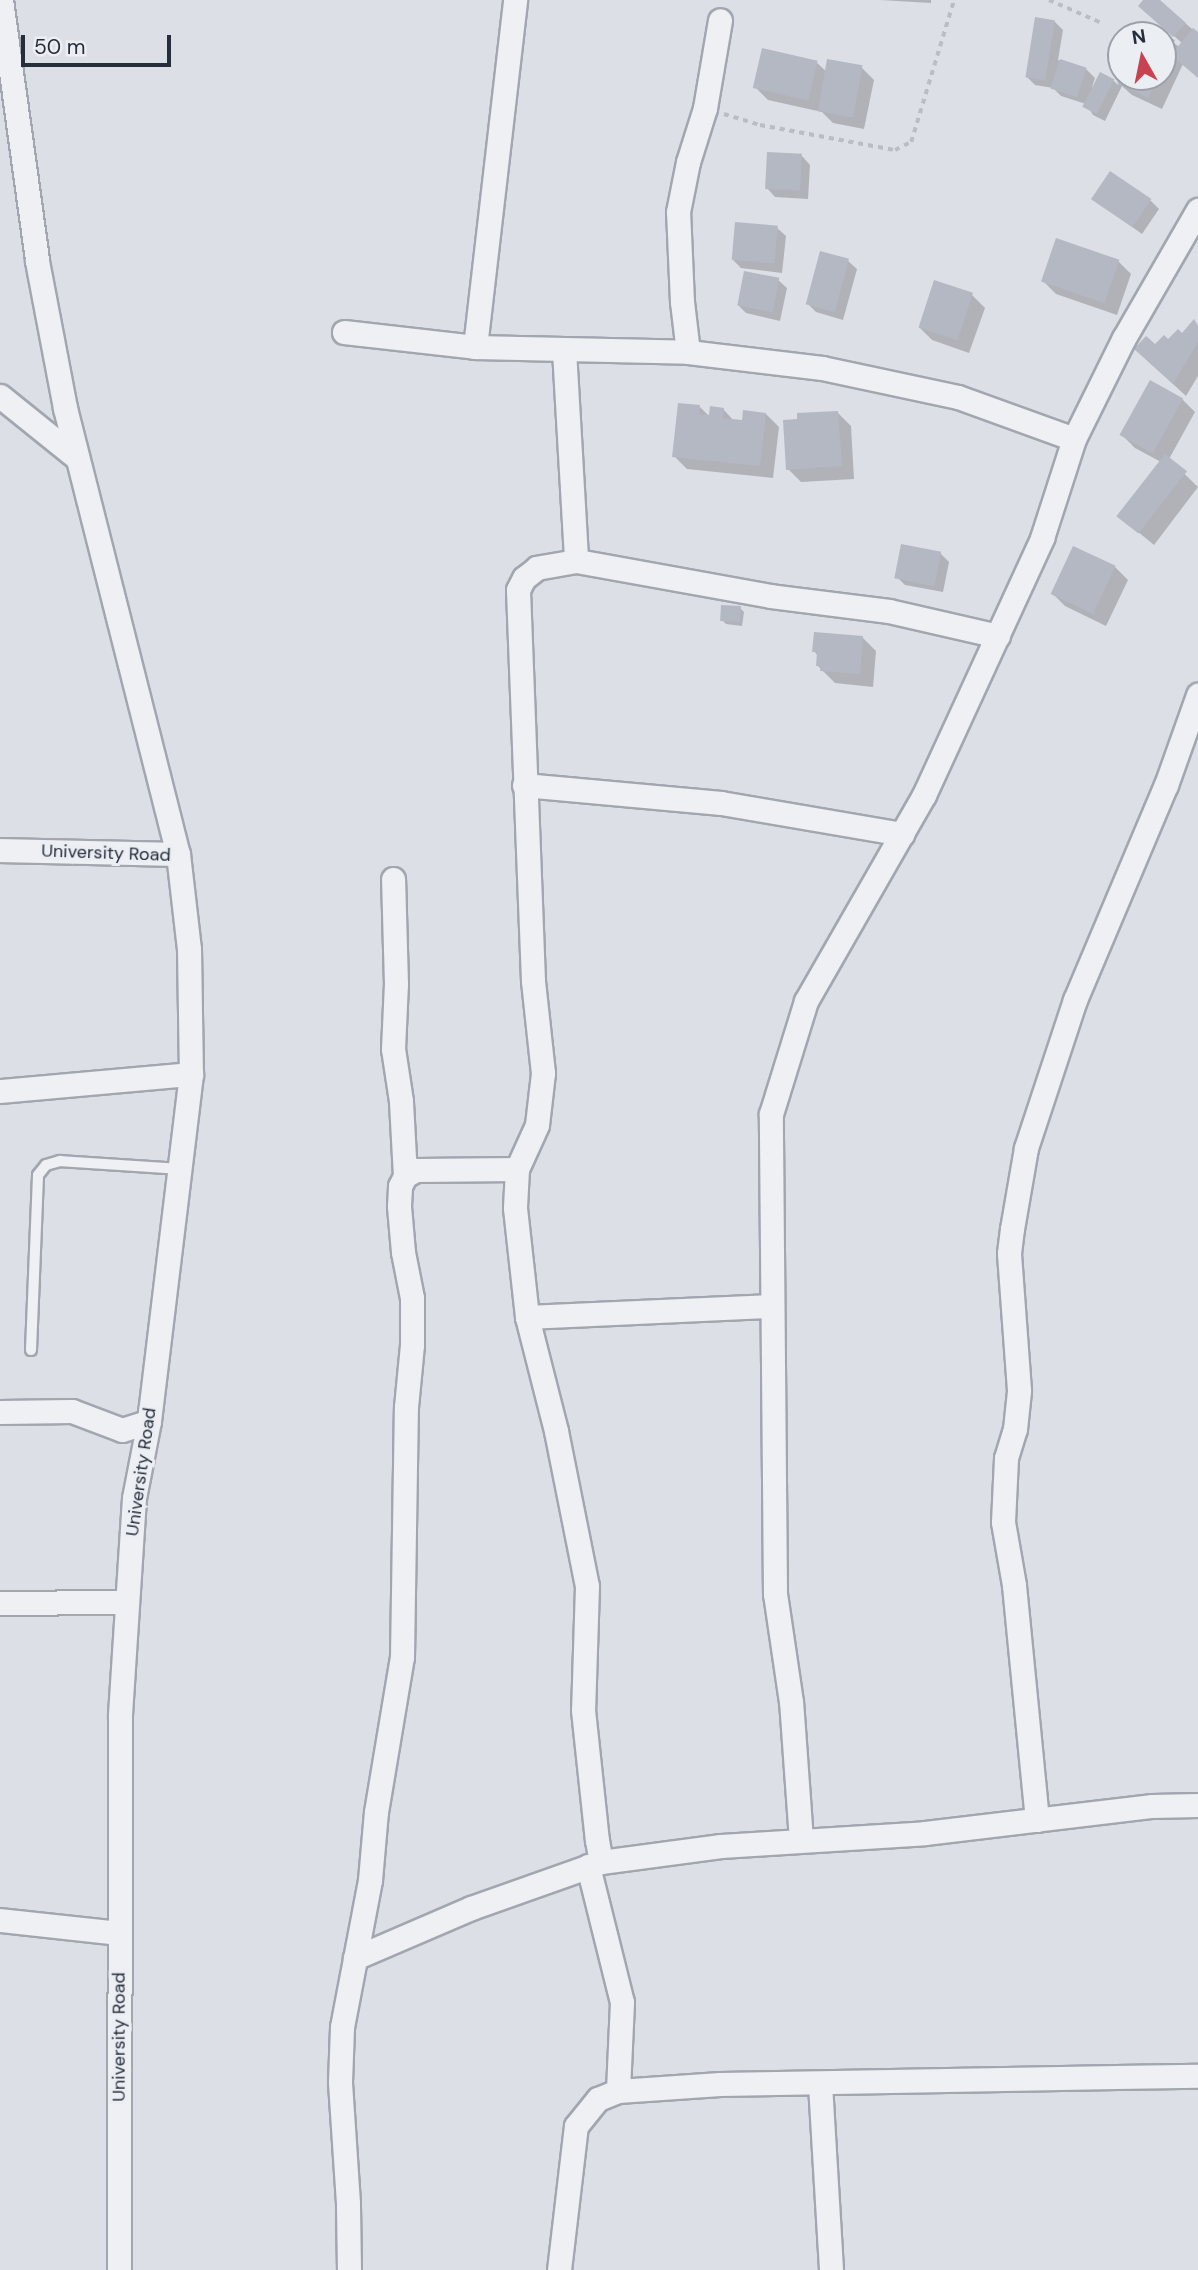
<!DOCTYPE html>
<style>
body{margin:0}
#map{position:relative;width:1198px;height:2270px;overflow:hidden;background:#dcdfe6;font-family:"DM Sans",sans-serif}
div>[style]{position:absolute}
.shadow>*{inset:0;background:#0003}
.building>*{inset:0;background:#b3b8c2;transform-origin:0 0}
.path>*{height:3.5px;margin-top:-1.75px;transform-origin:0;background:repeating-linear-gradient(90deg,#babdc4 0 5px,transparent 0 10px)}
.roads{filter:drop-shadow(2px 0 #a2a6af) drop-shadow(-2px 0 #a2a6af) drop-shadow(0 2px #a2a6af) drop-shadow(0 -2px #a2a6af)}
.service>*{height:10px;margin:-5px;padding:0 5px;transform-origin:5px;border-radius:5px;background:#eef0f4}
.minor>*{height:23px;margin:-11.5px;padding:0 11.5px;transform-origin:11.5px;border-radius:11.5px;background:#eef0f4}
span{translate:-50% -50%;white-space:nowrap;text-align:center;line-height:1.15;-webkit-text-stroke:6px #ebeef3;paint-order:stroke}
.street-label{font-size:18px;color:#262d3b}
.north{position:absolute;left:1107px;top:21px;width:70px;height:70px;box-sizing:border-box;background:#ebeef3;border:2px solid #9ca1a9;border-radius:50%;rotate:351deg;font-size:19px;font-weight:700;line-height:28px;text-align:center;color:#262d3b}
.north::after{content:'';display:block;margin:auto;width:24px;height:32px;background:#c84351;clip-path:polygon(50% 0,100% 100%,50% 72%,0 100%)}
.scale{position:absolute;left:21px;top:35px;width:150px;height:32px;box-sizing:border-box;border:4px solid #262d3b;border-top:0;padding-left:9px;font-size:21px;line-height:24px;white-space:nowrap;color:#262d3b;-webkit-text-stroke:5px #ebeef3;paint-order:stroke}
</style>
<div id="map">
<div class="shadow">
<div style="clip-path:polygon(880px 0,931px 0,931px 3px)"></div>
<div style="clip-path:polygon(1146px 0,1158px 0,1198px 34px,1198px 77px,1183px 64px,1162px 109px,1132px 95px,1122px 86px,1105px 121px,1093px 115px,1086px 104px,1061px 96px,1053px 88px,1035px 85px,1027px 77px,1054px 21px,1063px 30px,1058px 60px,1086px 69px,1095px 78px,1092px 87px,1113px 80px,1118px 85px,1122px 77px,1163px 77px,1163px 37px,1180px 47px,1183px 44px,1149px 14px)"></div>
<div style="clip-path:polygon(817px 63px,827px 72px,861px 67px,874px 80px,864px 129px,833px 123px,822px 112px,768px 100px,755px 87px)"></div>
<div style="clip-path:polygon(802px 156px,810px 165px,808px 199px,775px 197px,767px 188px)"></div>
<div style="clip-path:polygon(1093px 199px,1151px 201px,1159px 209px,1142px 234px)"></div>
<div style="clip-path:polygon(777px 228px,786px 236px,782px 273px,741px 268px,733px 260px)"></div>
<div style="clip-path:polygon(848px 261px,857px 269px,843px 320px,816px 312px,808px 304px)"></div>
<div style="clip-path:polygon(1118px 261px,1131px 274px,1117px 315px,1056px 294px,1043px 281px)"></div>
<div style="clip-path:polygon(778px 280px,787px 288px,780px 321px,746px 313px,738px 305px)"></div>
<div style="clip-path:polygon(972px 295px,985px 308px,969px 353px,932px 340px,919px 327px)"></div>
<div style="clip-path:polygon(1194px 322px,1198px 326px,1198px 376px,1186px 396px,1149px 362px,1155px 347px,1182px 335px)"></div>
<div style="clip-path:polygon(1182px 399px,1195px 412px,1169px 459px,1198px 487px,1154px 545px,1120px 517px,1161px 462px,1135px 448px,1122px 435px)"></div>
<div style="clip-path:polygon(700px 407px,711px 418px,723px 409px,734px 421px,743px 422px,766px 414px,779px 427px,773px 478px,687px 469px,674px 456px)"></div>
<div style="clip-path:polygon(838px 413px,851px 426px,854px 479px,801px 482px,788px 469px)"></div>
<div style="clip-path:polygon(940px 553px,949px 562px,943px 592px,905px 585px,897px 577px)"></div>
<div style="clip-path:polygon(1115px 567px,1128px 580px,1106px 626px,1065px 606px,1052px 593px)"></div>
<div style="clip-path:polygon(740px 608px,744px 612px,742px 626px,726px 624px,722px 620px)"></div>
<div style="clip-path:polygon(863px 638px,876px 651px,873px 687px,835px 683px,817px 665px,818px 656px,814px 651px)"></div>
</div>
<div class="building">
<div style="clip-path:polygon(1143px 0,1160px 0,1186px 23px,1173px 37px,1138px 6px)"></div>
<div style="left:1035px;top:17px;width:20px;height:61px;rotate:9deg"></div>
<div style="clip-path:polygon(1144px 26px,1175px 40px,1163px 67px,1163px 35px,1140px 35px)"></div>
<div style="clip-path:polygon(1193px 28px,1198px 32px,1198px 78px,1171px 55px)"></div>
<div style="left:762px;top:48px;width:57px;height:41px;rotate:13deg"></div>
<div style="left:827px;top:59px;width:36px;height:53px;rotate:10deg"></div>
<div style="left:1060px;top:59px;width:28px;height:31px;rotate:18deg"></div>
<div style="left:1100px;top:72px;width:16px;height:39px;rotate:27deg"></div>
<div style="clip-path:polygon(1120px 77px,1158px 77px,1148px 98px,1117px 83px)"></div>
<div style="left:767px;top:152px;width:35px;height:37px;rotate:3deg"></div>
<div style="left:1110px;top:171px;width:50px;height:34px;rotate:34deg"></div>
<div style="left:735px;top:222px;width:43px;height:38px;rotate:5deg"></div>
<div style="left:1056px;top:238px;width:67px;height:46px;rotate:19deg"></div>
<div style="left:820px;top:251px;width:30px;height:55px;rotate:15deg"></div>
<div style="left:744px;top:271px;width:36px;height:35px;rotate:11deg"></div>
<div style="left:934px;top:280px;width:41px;height:50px;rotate:18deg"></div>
<div style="clip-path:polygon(1194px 319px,1198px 326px,1198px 342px,1173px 384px,1134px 349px,1146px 336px,1155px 344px,1164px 335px,1168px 339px,1178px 329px,1182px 333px)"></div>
<div style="left:1150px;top:380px;width:38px;height:63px;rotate:29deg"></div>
<div style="clip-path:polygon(678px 403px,700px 405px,699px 414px,709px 415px,710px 406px,724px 408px,723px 418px,742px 420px,743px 410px,766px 413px,760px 466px,672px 457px)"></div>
<div style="clip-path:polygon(838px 411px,842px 466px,786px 470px,783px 420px,797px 419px,797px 413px)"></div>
<div style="left:1165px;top:454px;width:28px;height:79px;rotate:38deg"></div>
<div style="left:901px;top:544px;width:41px;height:35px;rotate:11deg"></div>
<div style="left:1073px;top:546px;width:47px;height:53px;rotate:25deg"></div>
<div style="left:721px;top:605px;width:20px;height:16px;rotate:3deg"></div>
<div style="clip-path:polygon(814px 632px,863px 636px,860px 674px,820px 671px,821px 666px,816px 666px,817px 652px,812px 652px)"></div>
</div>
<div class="path">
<div style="left:1049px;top:0;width:60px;rotate:23.6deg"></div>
<div style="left:724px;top:114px;width:38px;rotate:17deg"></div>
<div style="left:760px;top:125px;width:137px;rotate:10.5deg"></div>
<div style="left:895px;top:150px;width:18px;rotate:-27deg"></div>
<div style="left:911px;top:142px;width:148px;rotate:-73.2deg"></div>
</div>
<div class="roads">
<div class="service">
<div style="left:31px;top:1350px;width:175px;rotate:-87.7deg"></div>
<div style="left:38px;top:1175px;width:13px;rotate:-51deg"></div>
<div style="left:46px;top:1165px;width:15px;rotate:-16deg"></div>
<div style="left:60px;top:1161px;width:120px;rotate:3.8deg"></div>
</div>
<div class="minor">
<div style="left:1px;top:0;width:263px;rotate:82.1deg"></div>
<div style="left:37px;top:261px;width:150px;rotate:79.2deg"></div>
<div style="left:65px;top:408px;width:460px;rotate:75.8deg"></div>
<div style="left:344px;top:332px;width:132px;rotate:6.5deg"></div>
<div style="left:475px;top:347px;width:213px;rotate:1.3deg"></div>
<div style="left:688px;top:352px;width:135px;rotate:6.8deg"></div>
<div style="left:822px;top:368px;width:139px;rotate:12deg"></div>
<div style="left:958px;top:397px;width:123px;rotate:19.9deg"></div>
<div style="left:475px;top:347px;width:349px;rotate:-83.4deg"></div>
<div style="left:564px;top:350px;width:211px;rotate:86.7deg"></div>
<div style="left:688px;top:352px;width:50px;rotate:-96.8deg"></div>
<div style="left:682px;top:302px;width:90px;rotate:-92.5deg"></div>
<div style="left:678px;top:212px;width:51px;rotate:-78.7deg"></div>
<div style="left:688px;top:162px;width:57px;rotate:-72.5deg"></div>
<div style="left:705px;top:108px;width:89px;rotate:-80.3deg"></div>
<div style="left:0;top:396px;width:99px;rotate:38.8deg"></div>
<div style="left:998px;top:636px;width:112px;rotate:-167.1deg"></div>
<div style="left:889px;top:611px;width:119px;rotate:-172.8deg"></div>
<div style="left:771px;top:596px;width:198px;rotate:-169.8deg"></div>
<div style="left:576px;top:561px;width:40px;rotate:170deg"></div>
<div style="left:537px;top:568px;width:16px;rotate:142deg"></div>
<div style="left:524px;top:578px;width:13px;rotate:117deg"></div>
<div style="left:518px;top:590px;width:391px;rotate:87.8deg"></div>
<div style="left:533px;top:981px;width:93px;rotate:83.8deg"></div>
<div style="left:543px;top:1073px;width:52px;rotate:96.6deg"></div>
<div style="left:537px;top:1125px;width:48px;rotate:114.4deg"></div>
<div style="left:517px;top:1169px;width:39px;rotate:93deg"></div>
<div style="left:515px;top:1208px;width:110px;rotate:83.7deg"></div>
<div style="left:527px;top:1317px;width:118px;rotate:75.7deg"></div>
<div style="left:556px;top:1431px;width:158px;rotate:78.7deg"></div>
<div style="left:587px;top:1586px;width:124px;rotate:91.8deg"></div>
<div style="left:583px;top:1710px;width:131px;rotate:83.9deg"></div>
<div style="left:597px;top:1840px;width:22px;rotate:80deg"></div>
<div style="left:601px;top:1862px;width:121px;rotate:-7.6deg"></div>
<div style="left:721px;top:1846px;width:204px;rotate:-3.6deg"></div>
<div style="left:925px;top:1833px;width:229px;rotate:-6.8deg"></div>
<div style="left:1152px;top:1806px;width:46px;rotate:-1.2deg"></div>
<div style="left:524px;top:785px;width:198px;rotate:5.2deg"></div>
<div style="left:721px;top:803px;width:184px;rotate:9.7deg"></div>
<div style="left:0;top:850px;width:178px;rotate:1.3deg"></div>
<div style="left:178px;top:854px;width:96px;rotate:83.4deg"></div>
<div style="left:189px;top:949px;width:125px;rotate:89.1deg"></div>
<div style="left:191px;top:1074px;width:350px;rotate:96.9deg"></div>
<div style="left:149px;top:1421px;width:78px;rotate:101deg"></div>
<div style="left:134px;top:1498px;width:219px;rotate:93.7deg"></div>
<div style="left:120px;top:1717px;width:553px;rotate:90.1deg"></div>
<div style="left:0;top:1091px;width:192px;rotate:-5.1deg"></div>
<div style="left:405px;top:1176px;width:13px;rotate:-29deg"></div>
<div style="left:416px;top:1170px;width:101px;rotate:-0.6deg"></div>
<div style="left:527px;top:1317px;width:245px;rotate:-2.6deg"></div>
<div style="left:0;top:1412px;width:72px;rotate:-0.8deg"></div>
<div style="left:72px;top:1411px;width:53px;rotate:20.8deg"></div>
<div style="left:122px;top:1430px;width:28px;rotate:-18deg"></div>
<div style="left:0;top:1603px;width:127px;rotate:-0.5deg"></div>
<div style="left:1037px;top:1820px;width:236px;rotate:-95.6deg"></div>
<div style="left:1014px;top:1585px;width:64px;rotate:-99.9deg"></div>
<div style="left:1003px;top:1522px;width:64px;rotate:-87.3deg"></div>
<div style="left:1006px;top:1458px;width:30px;rotate:-73deg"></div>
<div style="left:1015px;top:1429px;width:39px;rotate:-84deg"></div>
<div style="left:1019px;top:1390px;width:137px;rotate:-94.2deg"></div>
<div style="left:1009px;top:1253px;width:24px;rotate:-83deg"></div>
<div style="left:1012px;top:1229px;width:82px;rotate:-80.2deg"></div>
<div style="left:1026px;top:1148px;width:156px;rotate:-71.7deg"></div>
<div style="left:1075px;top:1000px;width:233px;rotate:-67.1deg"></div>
<div style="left:1166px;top:785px;width:96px;rotate:-70.4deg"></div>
<div style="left:801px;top:1840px;width:138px;rotate:-94.1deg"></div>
<div style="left:791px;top:1702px;width:109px;rotate:-98.4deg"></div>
<div style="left:775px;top:1594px;width:480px;rotate:-90.5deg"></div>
<div style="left:771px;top:1114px;width:118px;rotate:-72.8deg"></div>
<div style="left:806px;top:1001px;width:237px;rotate:-60.2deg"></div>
<div style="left:924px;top:795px;width:283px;rotate:-65.3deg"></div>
<div style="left:1042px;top:538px;width:104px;rotate:-72.1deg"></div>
<div style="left:1074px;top:439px;width:113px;rotate:-63.7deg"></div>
<div style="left:1124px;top:338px;width:148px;rotate:-60deg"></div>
<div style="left:588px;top:1866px;width:140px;rotate:76deg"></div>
<div style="left:622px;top:2002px;width:89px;rotate:92.6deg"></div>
<div style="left:0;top:1920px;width:120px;rotate:6.2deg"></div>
<div style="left:355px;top:1958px;width:126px;rotate:-23.3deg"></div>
<div style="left:471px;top:1908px;width:138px;rotate:-19.5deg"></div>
<div style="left:820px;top:2084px;width:186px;rotate:86.6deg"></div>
<div style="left:349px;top:2270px;width:67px;rotate:-90.9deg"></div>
<div style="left:348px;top:2203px;width:121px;rotate:-93.8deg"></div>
<div style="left:340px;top:2082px;width:55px;rotate:-87.9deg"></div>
<div style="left:342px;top:2027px;width:150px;rotate:-79.2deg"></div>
<div style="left:370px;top:1880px;width:68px;rotate:-85deg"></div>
<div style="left:376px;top:1812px;width:157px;rotate:-80.5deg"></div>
<div style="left:402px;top:1657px;width:250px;rotate:-89.1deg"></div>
<div style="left:406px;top:1407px;width:62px;rotate:-84.5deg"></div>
<div style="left:412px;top:1345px;width:47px;rotate:-90deg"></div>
<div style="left:412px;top:1298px;width:47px;rotate:-101.1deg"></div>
<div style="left:403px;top:1252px;width:46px;rotate:-95deg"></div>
<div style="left:399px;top:1206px;width:20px;rotate:-87deg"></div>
<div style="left:400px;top:1186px;width:11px;rotate:-63deg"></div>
<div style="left:405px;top:1176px;width:75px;rotate:-93.1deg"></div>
<div style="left:401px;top:1101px;width:53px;rotate:-98.7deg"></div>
<div style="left:393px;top:1049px;width:65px;rotate:-87.4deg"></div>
<div style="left:396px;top:984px;width:105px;rotate:-91.6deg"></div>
<div style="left:559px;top:2270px;width:145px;rotate:-83.3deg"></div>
<div style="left:576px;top:2126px;width:35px;rotate:-51deg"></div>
<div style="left:598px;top:2099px;width:22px;rotate:-22deg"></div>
<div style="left:618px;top:2091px;width:102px;rotate:-3.9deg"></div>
<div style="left:720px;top:2084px;width:478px;rotate:-1deg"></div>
</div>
</div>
<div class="street-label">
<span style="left:106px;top:853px;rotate:2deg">University Road</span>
<span style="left:141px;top:1472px;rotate:-82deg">University Road</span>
<span style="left:119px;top:2037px;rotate:-90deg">University Road</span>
</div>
<div class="north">N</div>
<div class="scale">50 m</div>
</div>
